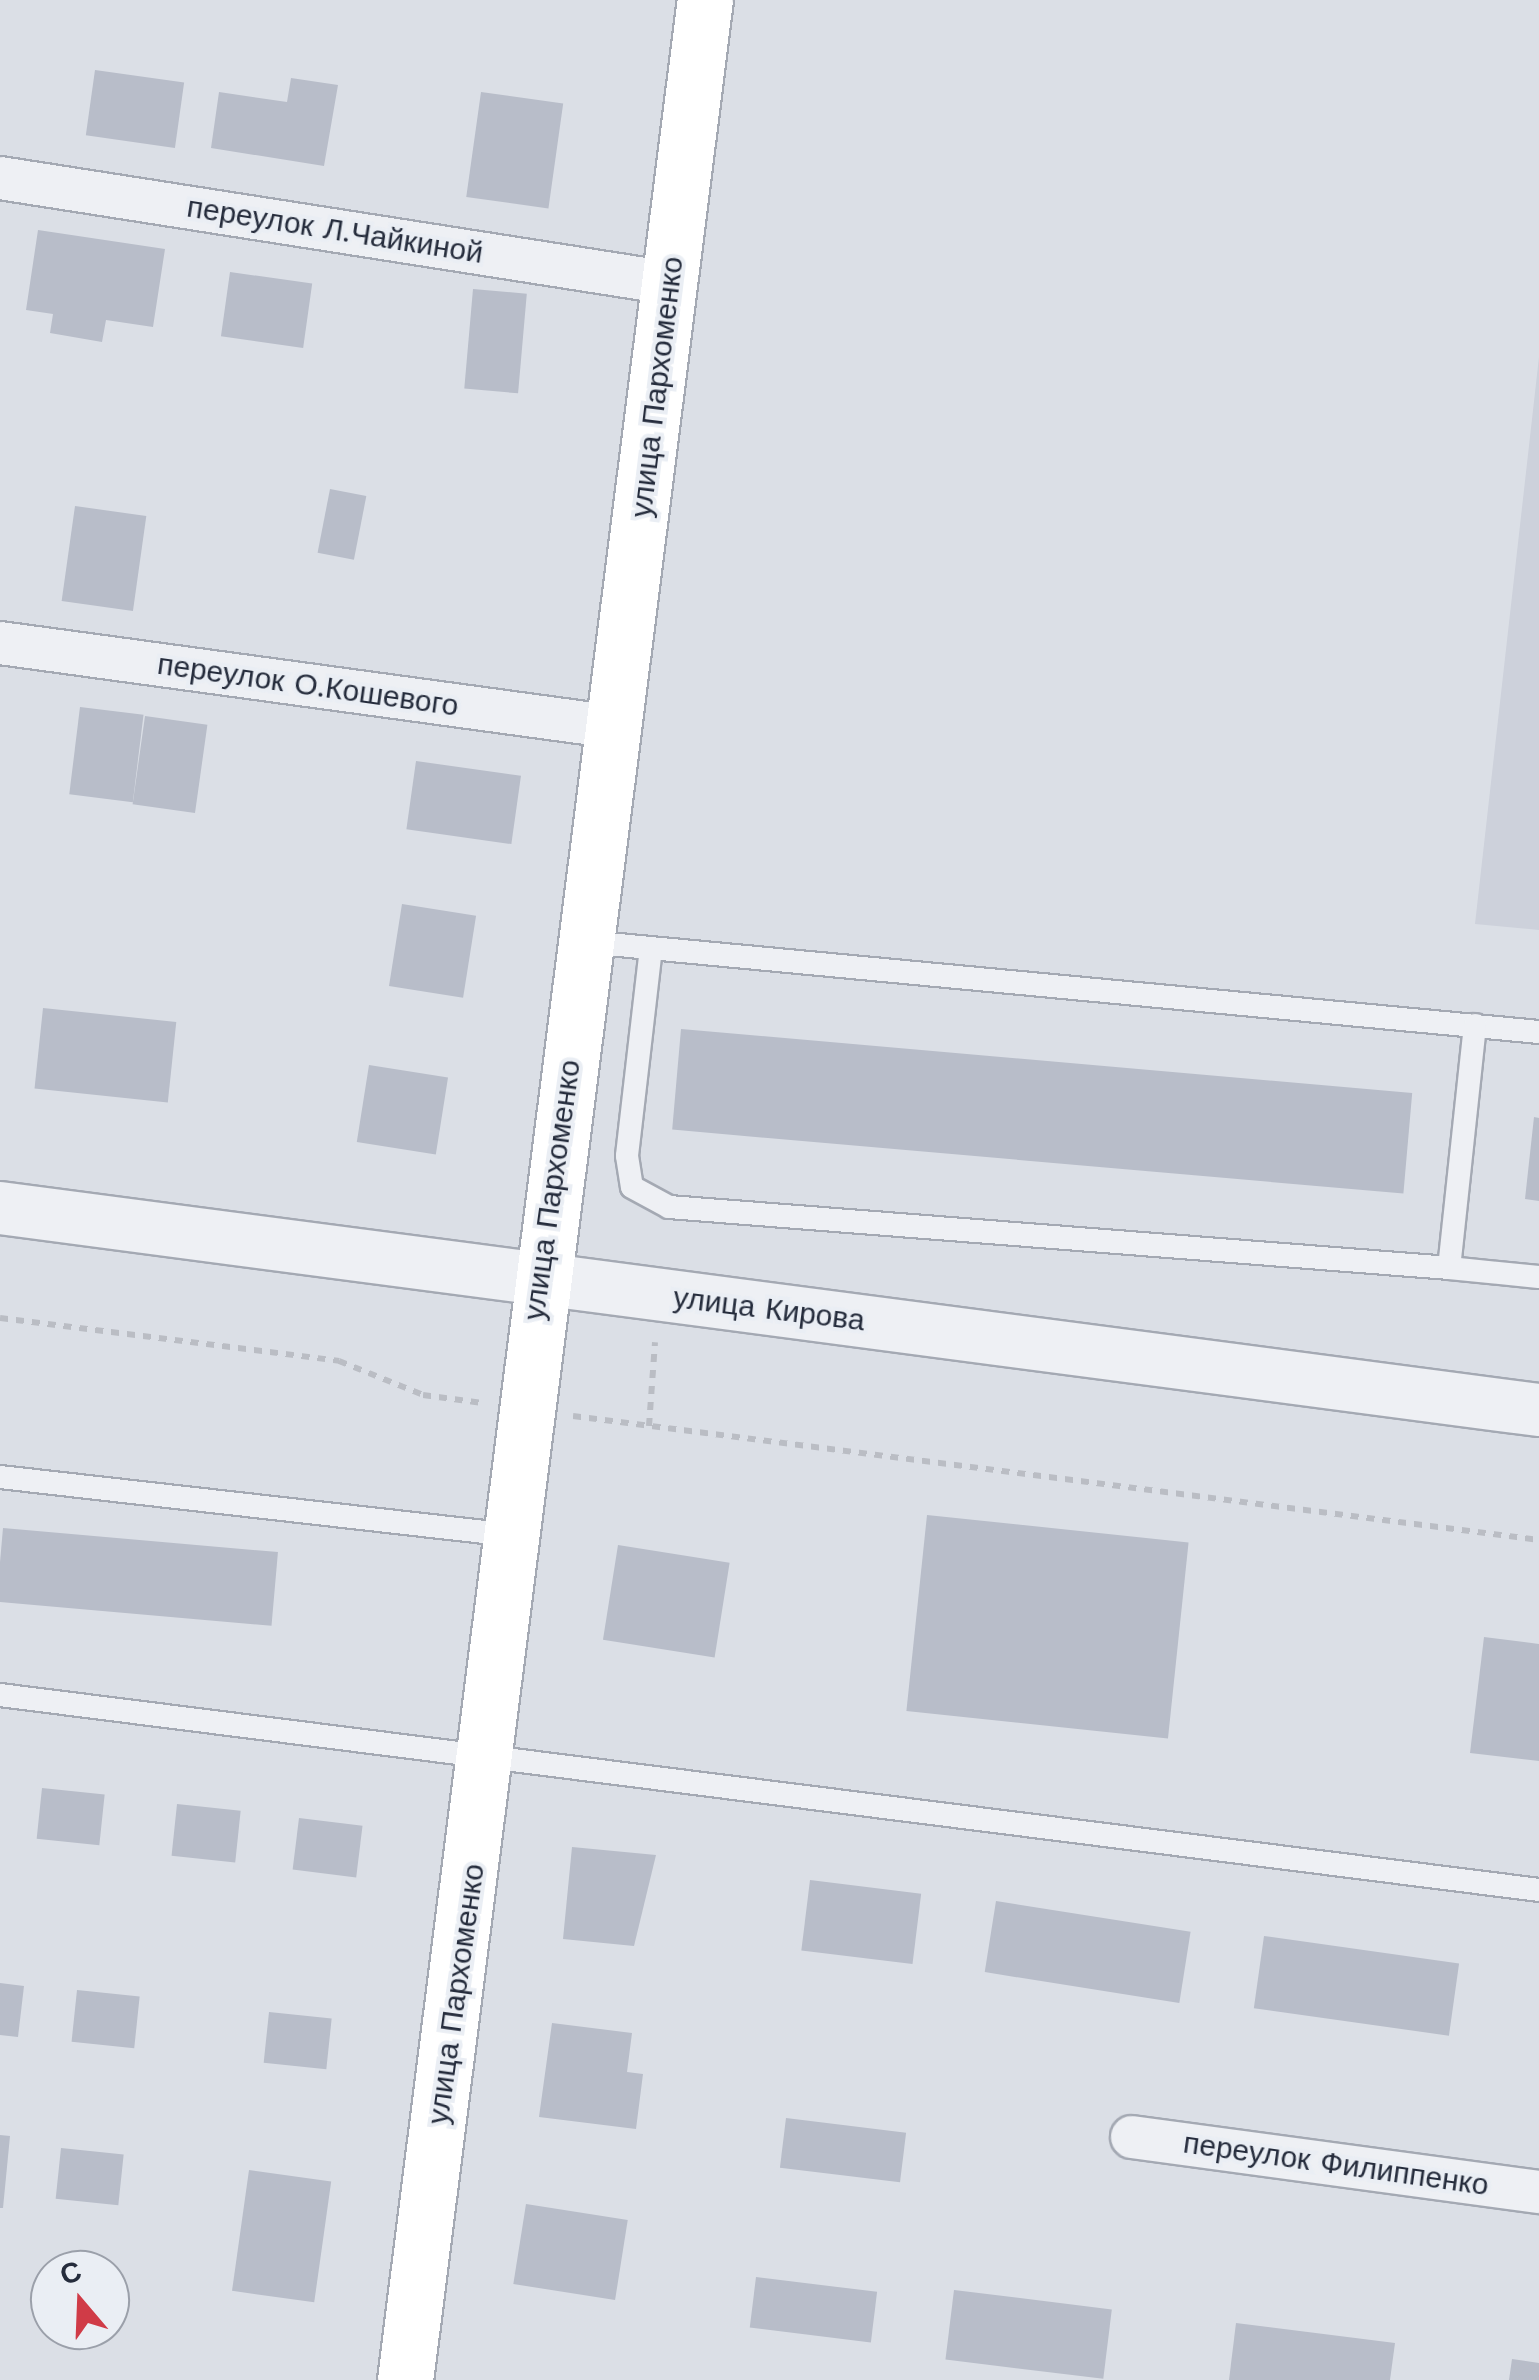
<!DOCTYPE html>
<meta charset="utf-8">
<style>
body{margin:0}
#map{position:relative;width:1539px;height:2380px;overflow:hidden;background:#dbdfe6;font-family:"Work Sans",sans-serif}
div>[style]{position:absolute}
.built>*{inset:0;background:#cdd1db}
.building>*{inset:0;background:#b8bdc9;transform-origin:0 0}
.path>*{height:6px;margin-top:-3px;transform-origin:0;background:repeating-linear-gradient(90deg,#babdc4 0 8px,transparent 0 16px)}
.roads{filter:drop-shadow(2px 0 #a4a9b3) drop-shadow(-2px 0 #a4a9b3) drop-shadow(0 2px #a4a9b3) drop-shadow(0 -2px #a4a9b3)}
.service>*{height:22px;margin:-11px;padding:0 11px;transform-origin:11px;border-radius:11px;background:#eef0f4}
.minor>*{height:42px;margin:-21px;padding:0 21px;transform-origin:21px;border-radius:21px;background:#eef0f4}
.tertiary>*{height:52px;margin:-26px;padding:0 26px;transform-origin:26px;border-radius:26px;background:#eef0f4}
.secondary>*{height:55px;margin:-27.5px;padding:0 27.5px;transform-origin:27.5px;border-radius:27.5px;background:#fff}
span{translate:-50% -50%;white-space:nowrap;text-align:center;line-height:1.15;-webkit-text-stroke:8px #eaeef4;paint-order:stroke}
.street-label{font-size:30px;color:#252c3c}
.north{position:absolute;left:30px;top:2250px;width:100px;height:100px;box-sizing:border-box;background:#eaeef4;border:2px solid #9ba0aa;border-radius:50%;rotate:341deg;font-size:28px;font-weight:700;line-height:40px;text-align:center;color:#252c3c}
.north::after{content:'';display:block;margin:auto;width:35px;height:45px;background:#d03b47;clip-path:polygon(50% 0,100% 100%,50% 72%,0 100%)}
</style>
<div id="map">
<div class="built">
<div style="clip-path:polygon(1539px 357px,1539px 930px,1475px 924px)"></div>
</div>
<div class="building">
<div style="left:95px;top:70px;width:90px;height:66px;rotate:8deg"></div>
<div style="clip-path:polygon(291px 78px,338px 85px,324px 166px,211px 148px,219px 92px,287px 102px)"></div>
<div style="left:481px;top:92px;width:83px;height:106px;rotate:8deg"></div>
<div style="clip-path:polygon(38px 230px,165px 249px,153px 327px,106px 320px,102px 342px,50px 333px,53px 314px,26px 310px)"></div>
<div style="left:230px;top:272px;width:83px;height:65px;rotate:8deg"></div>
<div style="left:473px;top:289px;width:54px;height:100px;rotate:5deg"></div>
<div style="left:330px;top:489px;width:37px;height:65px;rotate:11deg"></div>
<div style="left:75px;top:506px;width:72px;height:96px;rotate:8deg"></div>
<div style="left:80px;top:707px;width:64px;height:88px;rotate:7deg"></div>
<div style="left:145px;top:716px;width:63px;height:89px;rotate:8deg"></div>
<div style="left:416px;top:761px;width:106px;height:69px;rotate:8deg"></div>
<div style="left:402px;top:904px;width:75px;height:83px;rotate:9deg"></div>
<div style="left:43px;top:1008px;width:134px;height:81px;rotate:6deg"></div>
<div style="left:681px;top:1029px;width:734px;height:101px;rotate:5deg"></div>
<div style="left:369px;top:1065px;width:80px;height:78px;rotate:9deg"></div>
<div style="clip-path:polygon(1534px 1117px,1539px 1118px,1539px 1201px,1525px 1199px)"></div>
<div style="left:927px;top:1515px;width:263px;height:197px;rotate:6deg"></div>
<div style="left:3px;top:1528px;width:276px;height:74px;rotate:5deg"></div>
<div style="left:618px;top:1545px;width:113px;height:96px;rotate:9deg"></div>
<div style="clip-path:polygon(1484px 1637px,1539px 1644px,1539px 1761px,1470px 1753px)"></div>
<div style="left:42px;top:1788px;width:63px;height:51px;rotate:6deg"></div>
<div style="left:177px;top:1804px;width:64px;height:52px;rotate:6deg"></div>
<div style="left:299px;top:1818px;width:64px;height:52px;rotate:7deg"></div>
<div style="clip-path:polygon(572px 1847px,656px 1855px,634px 1946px,563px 1939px)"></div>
<div style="left:810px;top:1880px;width:112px;height:71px;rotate:7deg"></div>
<div style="left:996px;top:1901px;width:197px;height:72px;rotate:9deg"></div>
<div style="left:1264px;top:1936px;width:197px;height:73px;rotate:8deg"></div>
<div style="clip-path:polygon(0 1983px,24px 1986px,18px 2037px,0 2035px)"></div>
<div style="left:77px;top:1990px;width:63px;height:52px;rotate:6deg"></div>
<div style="left:269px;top:2012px;width:63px;height:51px;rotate:6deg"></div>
<div style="clip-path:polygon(552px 2023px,632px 2033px,627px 2072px,643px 2074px,636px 2129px,539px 2117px)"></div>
<div style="left:786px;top:2118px;width:121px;height:50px;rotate:7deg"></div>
<div style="clip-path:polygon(0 2135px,10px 2136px,3px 2208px,0 2208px)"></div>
<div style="left:61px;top:2148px;width:63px;height:51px;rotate:6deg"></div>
<div style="left:249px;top:2170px;width:83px;height:122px;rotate:8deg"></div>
<div style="left:526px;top:2204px;width:103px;height:81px;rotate:9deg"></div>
<div style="left:756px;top:2277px;width:122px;height:51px;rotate:7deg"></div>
<div style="left:954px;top:2290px;width:159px;height:70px;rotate:7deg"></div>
<div style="clip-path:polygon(1236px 2323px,1395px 2343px,1390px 2380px,1229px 2380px)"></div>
<div style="clip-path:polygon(1512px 2359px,1539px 2363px,1539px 2380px,1509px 2380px)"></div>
</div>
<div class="path">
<div style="left:0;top:1318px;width:342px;rotate:7.2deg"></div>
<div style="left:339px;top:1361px;width:91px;rotate:22deg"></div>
<div style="left:423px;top:1395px;width:60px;rotate:7.7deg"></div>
<div style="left:573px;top:1416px;width:974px;rotate:7.31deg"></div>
<div style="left:649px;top:1426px;width:84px;rotate:-85.9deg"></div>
</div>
<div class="roads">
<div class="service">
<div style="left:587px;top:942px;width:956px;rotate:5.4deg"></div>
<div style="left:651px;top:948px;width:209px;rotate:96.6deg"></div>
<div style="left:627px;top:1156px;width:31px;rotate:81deg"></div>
<div style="left:632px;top:1187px;width:42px;rotate:28.4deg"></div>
<div style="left:669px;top:1207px;width:782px;rotate:4.47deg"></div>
<div style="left:1475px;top:1025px;width:244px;rotate:96.1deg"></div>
<div style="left:1449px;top:1268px;width:90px;rotate:5.7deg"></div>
<div style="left:0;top:1477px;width:514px;rotate:6.48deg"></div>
<div style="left:0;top:1695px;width:1551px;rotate:7.22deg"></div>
</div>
<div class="minor">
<div style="left:0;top:178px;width:678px;rotate:8.91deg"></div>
<div style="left:0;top:643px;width:621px;rotate:7.78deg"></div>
<div style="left:1132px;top:2137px;width:411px;rotate:7.7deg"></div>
</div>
<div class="tertiary">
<div style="left:0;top:1208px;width:1552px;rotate:7.48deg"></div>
</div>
<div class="secondary">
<div style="left:405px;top:2380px;width:2399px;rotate:-82.82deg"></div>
</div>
</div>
<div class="street-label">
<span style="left:335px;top:230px;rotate:9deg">переулок Л.Чайкиной</span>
<span style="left:657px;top:387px;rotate:-83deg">улица Пархоменко</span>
<span style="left:308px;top:685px;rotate:8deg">переулок О.Кошевого</span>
<span style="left:552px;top:1190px;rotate:-82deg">улица Пархоменко</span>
<span style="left:769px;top:1309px;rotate:7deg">улица Кирова</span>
<span style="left:456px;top:1994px;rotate:-82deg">улица Пархоменко</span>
<span style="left:1336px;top:2164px;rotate:8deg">переулок Филиппенко</span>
</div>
<div class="north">С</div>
</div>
